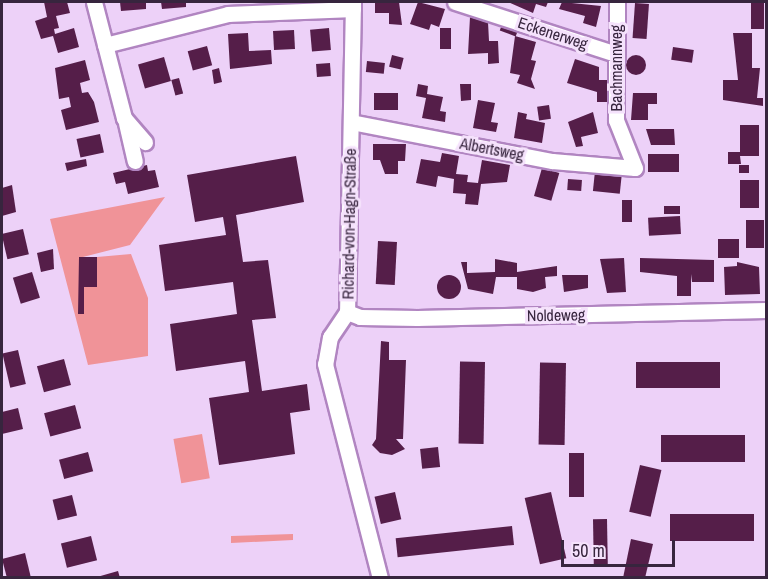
<!DOCTYPE html>
<meta charset="utf-8">
<style>
body{margin:0}
#map{position:relative;width:768px;height:579px;overflow:hidden;background:#edd1f8;font-family:"Archivo Narrow",sans-serif}
div>[style]{position:absolute}
.green>*{inset:0;background:#f09398;transform-origin:0 0}
.building>*{inset:0;background:#551e49;transform-origin:0 0}
.round{border-radius:50%}
.roads{filter:drop-shadow(2px 0 #b185c1) drop-shadow(-2px 0 #b185c1) drop-shadow(0 2px #b185c1) drop-shadow(0 -2px #b185c1)}
.minor>*{height:15px;margin:-7.5px;padding:0 7.5px;transform-origin:7.5px;border-radius:7.5px;background:#fff}
span{translate:-50% -50%;white-space:nowrap;text-align:center;line-height:1.15;-webkit-text-stroke:6px #f5e2fc;paint-order:stroke}
.street-label{font-size:16px;color:#37253e}
.frame{position:absolute;inset:0;border:3px solid #37253e;pointer-events:none}
.scale{position:absolute;left:561px;top:540px;width:114px;height:27px;box-sizing:border-box;border:3px solid #37253e;border-top:0;padding-left:8px;font-size:18px;line-height:21px;white-space:nowrap;color:#37253e;-webkit-text-stroke:4px #f5e2fc;paint-order:stroke}
</style>
<div id="map">
<div class="green">
<div style="clip-path:polygon(165px 197px,130px 245px,79px 258px,79px 314px,84px 314px,84px 287px,97px 287px,97px 257px,131px 254px,148px 298px,148px 356px,88px 365px,50px 219px)"></div>
<div style="left:202px;top:434px;width:45px;height:29px;rotate:80deg"></div>
<div style="clip-path:polygon(293px 534px,293px 540px,231px 543px,231px 536px)"></div>
</div>
<div class="building">
<div style="clip-path:polygon(44px 2px,67px 2px,70px 13px,56px 16px,59px 28px,54px 29px,55px 34px,74px 28px,79px 47px,58px 53px,53px 36px,41px 39px,35px 21px,47px 17px)"></div>
<div style="clip-path:polygon(120px 2px,146px 2px,146px 9px,121px 11px)"></div>
<div style="clip-path:polygon(161px 2px,186px 2px,186px 7px,162px 9px)"></div>
<div style="clip-path:polygon(375px 2px,399px 2px,402px 25px,389px 24px,389px 13px,375px 13px)"></div>
<div style="clip-path:polygon(418px 2px,445px 9px,439px 27px,431px 24px,429px 30px,410px 24px)"></div>
<div style="clip-path:polygon(508px 2px,548px 2px,546px 7px,536px 4px,533px 13px)"></div>
<div style="clip-path:polygon(562px 2px,601px 6px,596px 27px,583px 23px,585px 16px,559px 9px)"></div>
<div style="left:751px;top:2px;width:13px;height:27px"></div>
<div style="left:635px;top:3px;width:14px;height:35px;rotate:4deg"></div>
<div style="clip-path:polygon(470px 17px,488px 22px,489px 41px,498px 41px,499px 63px,488px 64px,488px 53px,468px 54px)"></div>
<div style="left:503px;top:22px;width:17px;height:9px;rotate:21deg"></div>
<div style="left:329px;top:28px;width:22px;height:19px;rotate:85deg"></div>
<div style="left:440px;top:28px;width:11px;height:21px"></div>
<div style="left:294px;top:30px;width:19px;height:21px;rotate:87deg"></div>
<div style="clip-path:polygon(248px 33px,249px 51px,271px 50px,272px 64px,230px 69px,228px 34px)"></div>
<div style="clip-path:polygon(733px 33px,752px 33px,752px 68px,760px 68px,757px 98px,763px 98px,763px 106px,723px 100px,723px 80px,738px 80px)"></div>
<div style="clip-path:polygon(515px 36px,536px 42px,531px 60px,536px 61px,531px 79px,535px 89px,517px 83px,520px 75px,510px 73px)"></div>
<div style="left:207px;top:46px;width:20px;height:20px;rotate:75deg"></div>
<div style="left:673px;top:47px;width:21px;height:13px;rotate:8deg"></div>
<div style="left:392px;top:55px;width:12px;height:12px;rotate:14deg"></div>
<div class="round" style="left:626px;top:55px;width:20px;height:20px"></div>
<div style="left:164px;top:57px;width:25px;height:27px;rotate:74deg"></div>
<div style="clip-path:polygon(575px 59px,599px 67px,599px 80px,609px 80px,609px 102px,597px 102px,597px 92px,567px 83px)"></div>
<div style="clip-path:polygon(85px 60px,90px 80px,80px 83px,82px 93px,88px 92px,94px 102px,99px 122px,66px 130px,61px 110px,71px 107px,69px 97px,59px 99px,55px 68px)"></div>
<div style="left:367px;top:61px;width:18px;height:11px;rotate:6deg"></div>
<div style="left:330px;top:63px;width:13px;height:14px;rotate:86deg"></div>
<div style="clip-path:polygon(219px 68px,222px 82px,214px 84px,212px 70px)"></div>
<div style="left:179px;top:78px;width:16px;height:8px;rotate:75deg"></div>
<div style="clip-path:polygon(418px 84px,428px 86px,427px 94px,443px 97px,440px 111px,446px 112px,445px 122px,422px 118px,426px 98px,416px 96px)"></div>
<div style="clip-path:polygon(460px 84px,471px 84px,471px 100px,461px 101px)"></div>
<div style="left:374px;top:93px;width:24px;height:17px"></div>
<div style="clip-path:polygon(633px 93px,657px 93px,657px 104px,648px 104px,648px 120px,631px 120px)"></div>
<div style="clip-path:polygon(478px 100px,495px 103px,491px 122px,498px 123px,496px 132px,473px 128px)"></div>
<div style="left:549px;top:105px;width:14px;height:12px;rotate:82deg"></div>
<div style="clip-path:polygon(518px 112px,527px 114px,526px 119px,545px 123px,542px 143px,514px 138px)"></div>
<div style="clip-path:polygon(593px 112px,598px 133px,581px 137px,583px 146px,576px 147px,568px 122px)"></div>
<div style="clip-path:polygon(740px 125px,759px 125px,759px 156px,740px 156px,741px 164px,728px 164px,728px 152px,740px 152px)"></div>
<div style="clip-path:polygon(646px 129px,674px 129px,675px 145px,651px 145px)"></div>
<div style="left:100px;top:134px;width:19px;height:24px;rotate:78deg"></div>
<div style="clip-path:polygon(373px 144px,406px 144px,405px 161px,398px 161px,398px 174px,385px 174px,380px 160px,373px 160px)"></div>
<div style="clip-path:polygon(442px 153px,459px 156px,456px 174px,468px 175px,467px 182px,478px 183px,482px 160px,510px 165px,507px 182px,481px 184px,478px 205px,465px 204px,466px 194px,453px 193px,454px 179px,438px 176px,436px 187px,416px 183px,421px 159px,440px 162px)"></div>
<div style="left:679px;top:154px;width:18px;height:31px;rotate:90deg"></div>
<div style="clip-path:polygon(296px 156px,304px 202px,236px 215px,243px 262px,268px 260px,276px 318px,252px 320px,262px 391px,307px 384px,310px 410px,290px 413px,295px 454px,219px 465px,209px 398px,249px 392px,245px 361px,176px 371px,170px 324px,237px 314px,233px 282px,165px 291px,159px 245px,226px 235px,223px 217px,195px 222px,187px 175px)"></div>
<div style="clip-path:polygon(86px 159px,87px 166px,67px 171px,65px 163px)"></div>
<div style="clip-path:polygon(147px 165px,148px 171px,155px 170px,159px 187px,128px 194px,125px 182px,116px 184px,113px 173px)"></div>
<div style="left:739px;top:165px;width:10px;height:8px"></div>
<div style="left:542px;top:168px;width:18px;height:29px;rotate:16deg"></div>
<div style="left:595px;top:171px;width:27px;height:20px;rotate:6deg"></div>
<div style="left:568px;top:179px;width:14px;height:11px;rotate:4deg"></div>
<div style="left:740px;top:180px;width:19px;height:28px"></div>
<div style="clip-path:polygon(12px 185px,16px 212px,2px 216px,2px 188px)"></div>
<div style="left:622px;top:200px;width:10px;height:22px"></div>
<div style="left:680px;top:206px;width:8px;height:16px;rotate:90deg"></div>
<div style="left:680px;top:216px;width:18px;height:32px;rotate:87deg"></div>
<div style="left:746px;top:220px;width:18px;height:28px"></div>
<div style="left:23px;top:229px;width:26px;height:22px;rotate:77deg"></div>
<div style="left:718px;top:239px;width:21px;height:19px"></div>
<div style="left:378px;top:241px;width:19px;height:43px;rotate:3deg"></div>
<div style="clip-path:polygon(53px 249px,54px 269px,41px 272px,37px 253px)"></div>
<div style="clip-path:polygon(79px 257px,97px 257px,97px 287px,84px 287px,84px 314px,78px 314px)"></div>
<div style="clip-path:polygon(624px 258px,626px 292px,607px 293px,600px 259px)"></div>
<div style="clip-path:polygon(640px 258px,714px 260px,714px 282px,692px 282px,691px 274px,691px 296px,677px 296px,677px 276px,640px 272px)"></div>
<div style="clip-path:polygon(495px 259px,517px 263px,517px 272px,557px 266px,557px 276px,545px 277px,546px 288px,533px 292px,517px 289px,517px 277px,496px 277px,493px 294px,468px 289px,461px 262px,467px 262px,467px 273px,495px 272px)"></div>
<div style="clip-path:polygon(737px 262px,759px 267px,760px 294px,725px 295px,724px 267px,737px 266px)"></div>
<div style="left:32px;top:272px;width:27px;height:20px;rotate:73deg"></div>
<div class="round" style="left:437px;top:275px;width:24px;height:24px"></div>
<div style="clip-path:polygon(562px 275px,588px 275px,588px 288px,564px 292px)"></div>
<div style="clip-path:polygon(381px 341px,389px 342px,389px 360px,406px 360px,403px 439px,396px 439px,405px 449px,392px 455px,380px 453px,372px 445px,376px 439px)"></div>
<div style="left:18px;top:350px;width:35px;height:16px;rotate:77deg"></div>
<div style="left:64px;top:359px;width:27px;height:28px;rotate:75deg"></div>
<div style="left:485px;top:362px;width:82px;height:25px;rotate:91deg"></div>
<div style="left:636px;top:362px;width:84px;height:26px"></div>
<div style="left:566px;top:363px;width:82px;height:26px;rotate:91deg"></div>
<div style="left:75px;top:405px;width:24px;height:32px;rotate:75deg"></div>
<div style="clip-path:polygon(18px 408px,23px 429px,2px 434px,2px 412px)"></div>
<div style="left:661px;top:435px;width:84px;height:27px"></div>
<div style="left:438px;top:447px;width:20px;height:18px;rotate:84deg"></div>
<div style="left:88px;top:452px;width:20px;height:30px;rotate:75deg"></div>
<div style="left:569px;top:453px;width:15px;height:44px"></div>
<div style="left:640px;top:465px;width:22px;height:48px;rotate:13deg"></div>
<div style="left:395px;top:492px;width:28px;height:21px;rotate:77deg"></div>
<div style="left:551px;top:492px;width:68px;height:27px;rotate:77deg"></div>
<div style="left:72px;top:495px;width:21px;height:20px;rotate:76deg"></div>
<div style="left:670px;top:514px;width:84px;height:27px"></div>
<div style="left:607px;top:519px;width:45px;height:14px;rotate:89deg"></div>
<div style="left:512px;top:526px;width:19px;height:117px;rotate:84deg"></div>
<div style="left:91px;top:536px;width:25px;height:31px;rotate:76deg"></div>
<div style="clip-path:polygon(631px 539px,653px 544px,645px 578px,623px 578px)"></div>
<div style="clip-path:polygon(25px 553px,31px 578px,7px 578px,2px 559px)"></div>
<div style="clip-path:polygon(118px 571px,120px 578px,97px 578px,97px 577px)"></div>
</div>
<div class="roads">
<div class="minor">
<div style="left:94px;top:2px;width:120px;rotate:75.5deg"></div>
<div style="left:124px;top:118px;width:32px;rotate:49deg"></div>
<div style="left:353px;top:2px;width:310px;rotate:91.1deg"></div>
<div style="left:347px;top:312px;width:30px;rotate:124deg"></div>
<div style="left:330px;top:337px;width:27px;rotate:100deg"></div>
<div style="left:325px;top:364px;width:221px;rotate:75.6deg"></div>
<div style="left:455px;top:2px;width:169px;rotate:17.9deg"></div>
<div style="left:105px;top:45px;width:127px;rotate:-14.1deg"></div>
<div style="left:228px;top:14px;width:125px;rotate:-2.3deg"></div>
<div style="left:351px;top:122px;width:205px;rotate:11deg"></div>
<div style="left:552px;top:161px;width:83px;rotate:4.8deg"></div>
<div style="left:635px;top:168px;width:52px;rotate:-111.6deg"></div>
<div style="left:616px;top:120px;width:118px;rotate:-89.5deg"></div>
<div style="left:126px;top:123px;width:39px;rotate:77deg"></div>
<div style="left:347px;top:312px;width:14px;rotate:21deg"></div>
<div style="left:360px;top:317px;width:57px;rotate:1deg"></div>
<div style="left:417px;top:318px;width:349px;rotate:-1.3deg"></div>
</div>
</div>
<div class="street-label">
<span style="left:553px;top:33px;rotate:18deg">Eckenerweg</span>
<span style="left:616px;top:68px;rotate:-90deg">Bachmannweg</span>
<span style="left:492px;top:149px;rotate:11deg">Albertsweg</span>
<span style="left:349px;top:224px;rotate:-89deg">Richard-von-Hagn-Straße</span>
<span style="left:556px;top:315px;rotate:-1deg">Noldeweg</span>
</div>
<div class="frame"></div>
<div class="scale">50 m</div>
</div>
